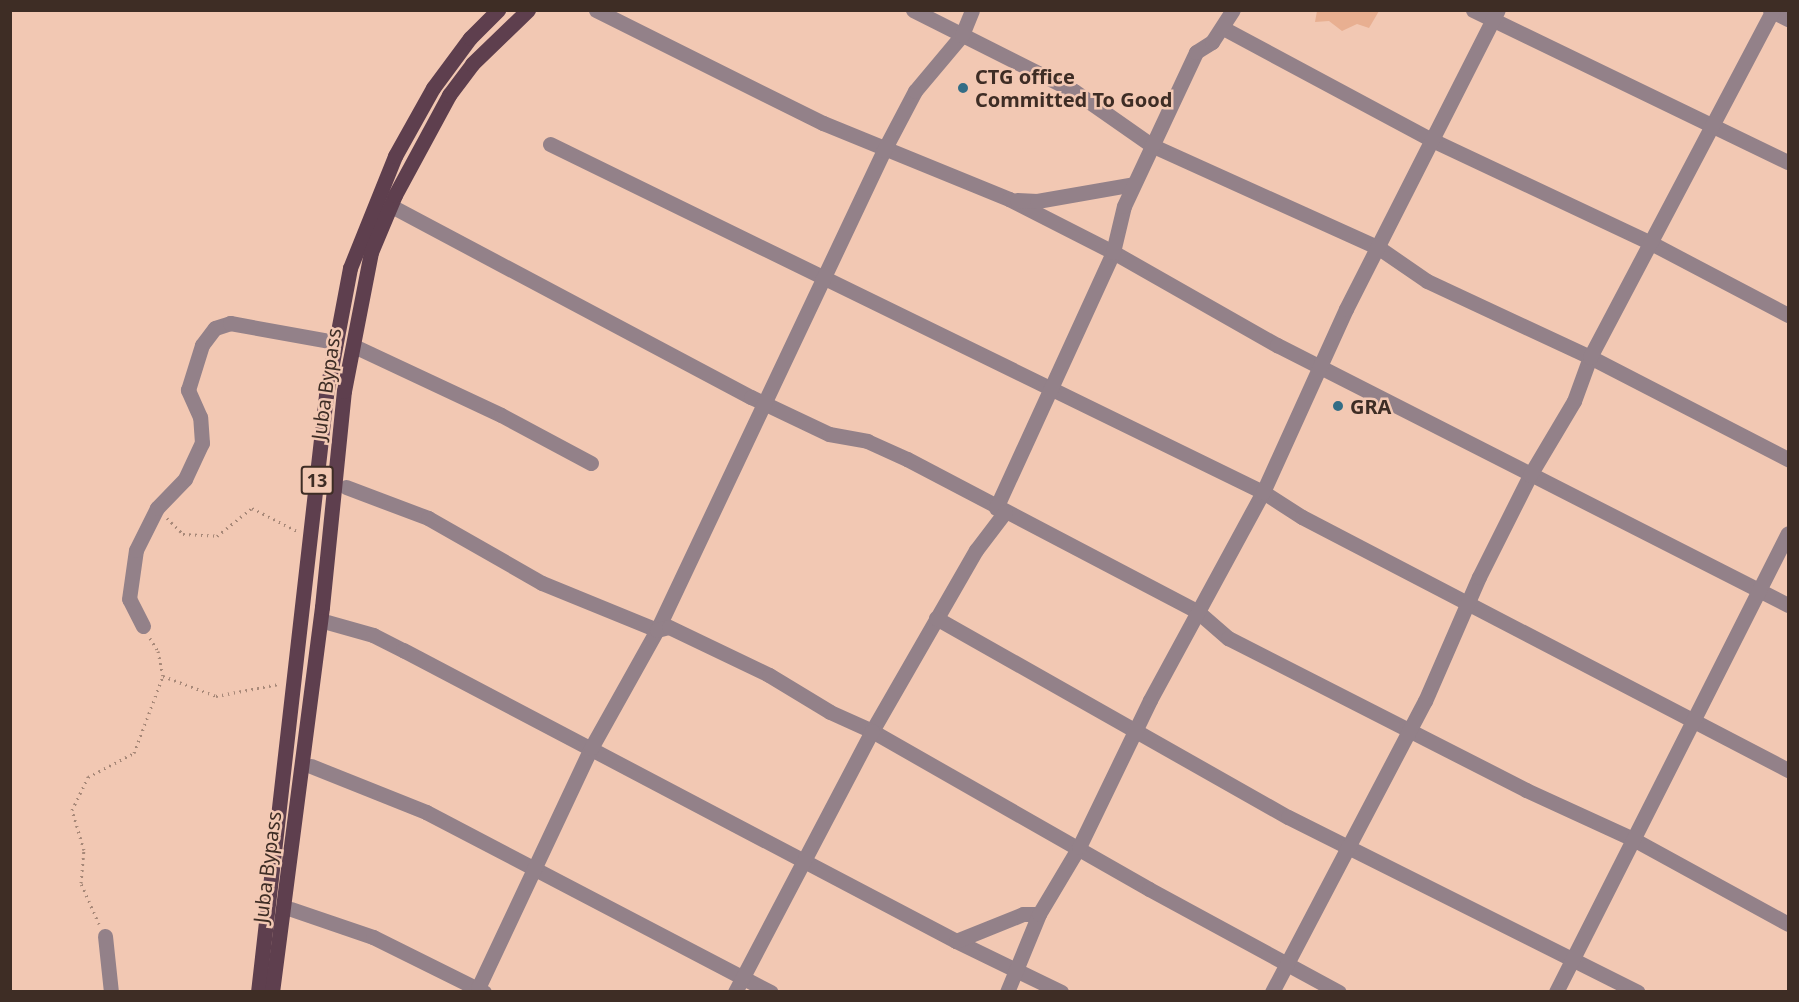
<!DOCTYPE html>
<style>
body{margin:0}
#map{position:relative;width:1799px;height:1002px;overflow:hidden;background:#f2c8b3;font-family:"Noto Sans",sans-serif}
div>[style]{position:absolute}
.green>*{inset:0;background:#e8af91}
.path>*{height:3px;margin-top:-1.5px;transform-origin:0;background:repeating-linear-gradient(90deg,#a78878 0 1.5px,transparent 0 6px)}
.minor>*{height:15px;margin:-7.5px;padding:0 7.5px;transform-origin:7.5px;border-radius:7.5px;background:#938189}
.major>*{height:15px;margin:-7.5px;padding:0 7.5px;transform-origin:7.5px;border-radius:7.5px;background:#5e3f4e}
.dots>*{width:16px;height:16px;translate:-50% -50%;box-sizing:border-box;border:3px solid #f2c8b3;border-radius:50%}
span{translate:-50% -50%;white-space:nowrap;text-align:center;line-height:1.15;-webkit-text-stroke:5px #f2c8b3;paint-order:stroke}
.shield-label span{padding:2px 4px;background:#f2c8b3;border:2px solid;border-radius:4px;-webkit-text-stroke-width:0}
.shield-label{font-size:18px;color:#3e2d25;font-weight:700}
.poi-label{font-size:20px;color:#3e2d25;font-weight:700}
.left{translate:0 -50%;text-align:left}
.street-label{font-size:20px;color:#3e2d25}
.frame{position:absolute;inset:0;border:12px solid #3e2d25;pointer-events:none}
</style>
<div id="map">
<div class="green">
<div style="clip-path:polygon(1317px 11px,1317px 10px,1379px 11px,1369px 28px,1357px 24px,1342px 31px,1329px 21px,1315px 22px)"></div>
</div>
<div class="path">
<div style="left:167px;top:518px;width:23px;rotate:45deg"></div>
<div style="left:183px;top:534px;width:34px;rotate:3deg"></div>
<div style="left:217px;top:536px;width:45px;rotate:-38.7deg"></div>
<div style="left:252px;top:508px;width:51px;rotate:27.1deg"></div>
<div style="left:150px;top:638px;width:15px;rotate:58deg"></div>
<div style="left:158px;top:651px;width:25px;rotate:79deg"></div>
<div style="left:163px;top:676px;width:57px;rotate:20.7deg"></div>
<div style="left:216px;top:696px;width:64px;rotate:-10.8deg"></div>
<div style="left:99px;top:924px;width:45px;rotate:-113.7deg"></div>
<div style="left:81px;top:883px;width:33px;rotate:-85deg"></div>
<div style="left:84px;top:850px;width:42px;rotate:-106.7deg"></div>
<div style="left:72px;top:810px;width:37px;rotate:-64deg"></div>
<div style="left:88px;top:777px;width:52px;rotate:-27.6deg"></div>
<div style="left:134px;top:753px;width:82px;rotate:-69.4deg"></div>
</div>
<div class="minor">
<div style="left:596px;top:10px;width:254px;rotate:26.5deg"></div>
<div style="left:823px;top:123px;width:201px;rotate:22.2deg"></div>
<div style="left:1009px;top:199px;width:117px;rotate:27deg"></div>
<div style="left:1113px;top:252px;width:189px;rotate:29.6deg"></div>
<div style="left:1277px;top:345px;width:573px;rotate:26.97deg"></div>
<div style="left:913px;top:10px;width:180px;rotate:26.7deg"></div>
<div style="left:1074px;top:91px;width:94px;rotate:35deg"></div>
<div style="left:1151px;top:145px;width:250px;rotate:24.3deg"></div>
<div style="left:1379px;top:248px;width:58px;rotate:34.5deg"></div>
<div style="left:1427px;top:281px;width:180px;rotate:25deg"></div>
<div style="left:1590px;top:357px;width:223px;rotate:27.3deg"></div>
<div style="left:1473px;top:10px;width:350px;rotate:25.8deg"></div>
<div style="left:1770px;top:10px;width:20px;rotate:27deg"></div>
<div style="left:1223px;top:28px;width:237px;rotate:28.2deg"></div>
<div style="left:1432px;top:140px;width:242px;rotate:25.2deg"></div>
<div style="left:1651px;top:243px;width:155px;rotate:27.7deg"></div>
<div style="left:550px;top:144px;width:793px;rotate:26.02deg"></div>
<div style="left:1263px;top:492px;width:46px;rotate:32.7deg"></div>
<div style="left:1302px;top:517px;width:548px;rotate:27.5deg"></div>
<div style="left:1017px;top:200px;width:20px;rotate:3deg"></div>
<div style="left:1037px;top:201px;width:98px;rotate:-9.9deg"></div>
<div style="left:395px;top:208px;width:403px;rotate:28deg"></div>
<div style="left:751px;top:397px;width:86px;rotate:25.4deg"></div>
<div style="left:829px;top:434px;width:39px;rotate:10deg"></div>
<div style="left:867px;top:441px;width:44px;rotate:24.2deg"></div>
<div style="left:907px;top:459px;width:329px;rotate:27.7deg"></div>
<div style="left:1198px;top:612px;width:40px;rotate:41deg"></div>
<div style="left:1228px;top:638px;width:335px;rotate:27deg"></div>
<div style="left:1526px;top:790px;width:118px;rotate:24.6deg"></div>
<div style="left:1633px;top:839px;width:177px;rotate:28.7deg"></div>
<div style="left:356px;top:347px;width:160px;rotate:25.1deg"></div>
<div style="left:501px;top:415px;width:102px;rotate:28.1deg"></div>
<div style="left:346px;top:487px;width:88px;rotate:20.7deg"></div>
<div style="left:428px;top:518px;width:131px;rotate:29.7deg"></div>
<div style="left:542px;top:583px;width:124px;rotate:22.2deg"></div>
<div style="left:657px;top:630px;width:531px;rotate:-64.69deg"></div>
<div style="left:884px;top:150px;width:67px;rotate:-62.3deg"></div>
<div style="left:915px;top:91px;width:73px;rotate:-50deg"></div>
<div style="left:962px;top:35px;width:27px;rotate:-68deg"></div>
<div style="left:996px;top:508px;width:281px;rotate:-65.4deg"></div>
<div style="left:1113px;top:252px;width:47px;rotate:-76.6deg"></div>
<div style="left:1124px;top:206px;width:170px;rotate:-64.9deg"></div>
<div style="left:1196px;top:52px;width:19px;rotate:-32deg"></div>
<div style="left:1212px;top:42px;width:38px;rotate:-57deg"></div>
<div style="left:1005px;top:512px;width:48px;rotate:127.3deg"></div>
<div style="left:976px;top:550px;width:209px;rotate:119.9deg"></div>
<div style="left:872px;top:731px;width:319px;rotate:29.7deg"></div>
<div style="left:1149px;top:889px;width:216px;rotate:28.5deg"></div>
<div style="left:936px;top:618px;width:404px;rotate:29.5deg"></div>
<div style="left:1288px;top:817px;width:391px;rotate:26.6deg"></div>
<div style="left:327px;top:622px;width:48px;rotate:15.8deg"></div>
<div style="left:373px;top:635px;width:34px;rotate:27deg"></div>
<div style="left:403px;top:650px;width:625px;rotate:27.75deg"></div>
<div style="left:956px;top:941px;width:117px;rotate:25.9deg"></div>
<div style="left:143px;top:626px;width:30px;rotate:-117deg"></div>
<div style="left:129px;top:599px;width:49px;rotate:-81.9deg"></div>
<div style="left:136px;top:550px;width:47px;rotate:-63.4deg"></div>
<div style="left:157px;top:508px;width:40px;rotate:-46deg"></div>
<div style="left:185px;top:479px;width:40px;rotate:-65deg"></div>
<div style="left:202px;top:443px;width:26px;rotate:-94deg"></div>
<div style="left:200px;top:417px;width:30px;rotate:-114deg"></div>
<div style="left:188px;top:390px;width:47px;rotate:-72.7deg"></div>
<div style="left:202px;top:345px;width:21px;rotate:-53deg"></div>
<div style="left:215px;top:328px;width:16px;rotate:-18deg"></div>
<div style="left:230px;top:323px;width:96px;rotate:10.3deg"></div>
<div style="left:311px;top:766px;width:124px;rotate:21.8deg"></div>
<div style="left:426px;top:812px;width:389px;rotate:27.6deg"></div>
<div style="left:291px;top:909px;width:87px;rotate:18.9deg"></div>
<div style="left:373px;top:937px;width:124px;rotate:26.4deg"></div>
<div style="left:105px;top:936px;width:56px;rotate:83.9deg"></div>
<div style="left:956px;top:941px;width:72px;rotate:-21.9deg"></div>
<div style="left:1023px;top:914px;width:16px"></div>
<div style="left:478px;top:988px;width:265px;rotate:-64.8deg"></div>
<div style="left:591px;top:748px;width:135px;rotate:-60.8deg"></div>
<div style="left:657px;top:630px;width:12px;rotate:-14deg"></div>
<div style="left:669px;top:627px;width:111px;rotate:25.6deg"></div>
<div style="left:769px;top:675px;width:71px;rotate:31.2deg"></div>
<div style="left:830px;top:712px;width:46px;rotate:24.3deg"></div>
<div style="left:872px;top:731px;width:295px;rotate:117.7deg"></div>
<div style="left:1007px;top:992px;width:84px;rotate:-67.7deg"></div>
<div style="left:1039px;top:914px;width:78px;rotate:-59.2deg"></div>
<div style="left:1079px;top:847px;width:163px;rotate:-64.2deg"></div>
<div style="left:1150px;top:700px;width:237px;rotate:-61.5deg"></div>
<div style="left:1263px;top:492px;width:201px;rotate:-65.6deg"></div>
<div style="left:1346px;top:309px;width:335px;rotate:-63.1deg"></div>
<div style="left:1272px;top:992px;width:329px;rotate:-62.3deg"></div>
<div style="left:1425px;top:701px;width:135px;rotate:-66.5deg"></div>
<div style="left:1479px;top:577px;width:114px;rotate:-63.4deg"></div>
<div style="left:1530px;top:475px;width:86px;rotate:-59.3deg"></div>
<div style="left:1574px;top:401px;width:47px;rotate:-70deg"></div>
<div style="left:1590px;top:357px;width:392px;rotate:-62.2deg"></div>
<div style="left:1556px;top:992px;width:514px;rotate:-63.19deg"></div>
</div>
<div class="major">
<div style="left:258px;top:992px;width:601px;rotate:-83.5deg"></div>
<div style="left:326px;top:395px;width:129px;rotate:-79.3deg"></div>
<div style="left:350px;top:268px;width:121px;rotate:-68.1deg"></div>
<div style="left:395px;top:156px;width:78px;rotate:-60.8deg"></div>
<div style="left:433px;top:88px;width:62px;rotate:-53.5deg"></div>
<div style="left:470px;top:38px;width:40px;rotate:-45deg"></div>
<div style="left:272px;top:992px;width:388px;rotate:-82.6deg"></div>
<div style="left:322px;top:607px;width:217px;rotate:-84.2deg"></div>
<div style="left:344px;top:391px;width:142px;rotate:-79deg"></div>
<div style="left:371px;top:252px;width:62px;rotate:-67.2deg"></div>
<div style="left:395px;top:195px;width:114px;rotate:-61.6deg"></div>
<div style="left:449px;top:95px;width:39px;rotate:-53deg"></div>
<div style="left:472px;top:64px;width:78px;rotate:-44deg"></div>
</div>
<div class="dots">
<div style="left:963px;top:88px;background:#336d86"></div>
<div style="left:1338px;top:406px;background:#336d86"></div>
</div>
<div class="shield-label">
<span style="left:317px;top:480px">13</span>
</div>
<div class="poi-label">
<span class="left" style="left:975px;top:88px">CTG office<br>Committed To Good</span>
<span class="left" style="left:1350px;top:406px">GRA</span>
</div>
<div class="street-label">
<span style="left:326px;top:384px;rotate:-82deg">Juba Bypass</span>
<span style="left:267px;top:867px;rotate:-83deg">Juba Bypass</span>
</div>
<div class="frame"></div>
</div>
